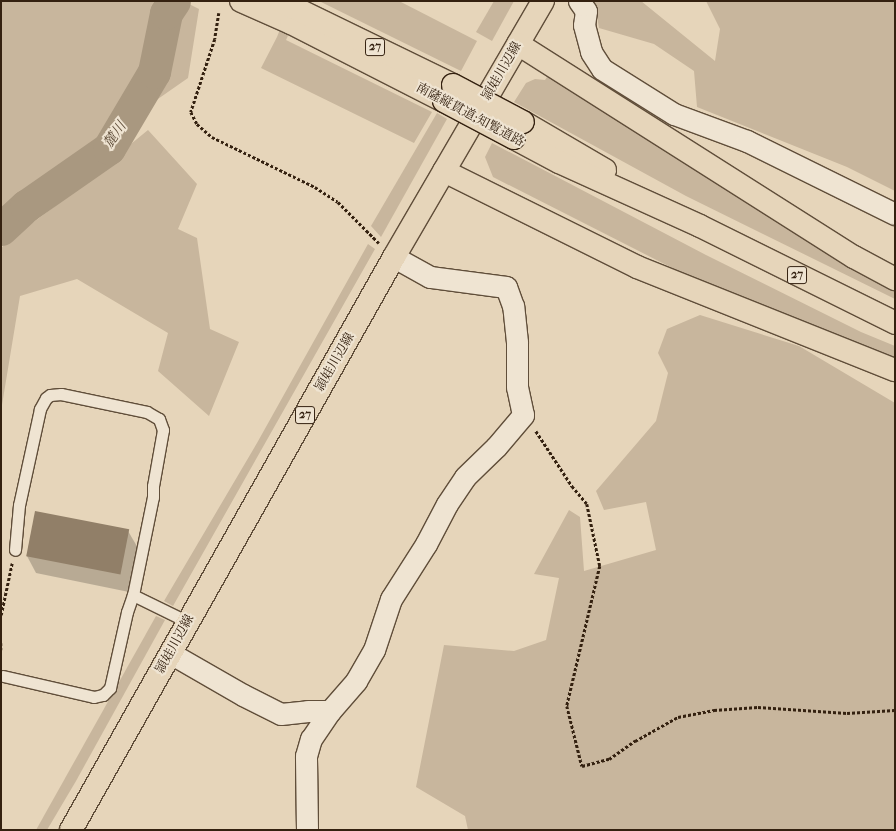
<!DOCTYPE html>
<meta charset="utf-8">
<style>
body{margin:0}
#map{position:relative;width:896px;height:831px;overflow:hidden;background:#e6d5ba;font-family:"IM FELL French Canon","Noto Serif JP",serif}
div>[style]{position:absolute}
.green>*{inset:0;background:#c8b69d}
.shadow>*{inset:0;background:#0003}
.river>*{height:33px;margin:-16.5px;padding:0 16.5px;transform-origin:16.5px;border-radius:16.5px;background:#a99880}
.building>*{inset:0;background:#917f68;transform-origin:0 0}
.path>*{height:2.5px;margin-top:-1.25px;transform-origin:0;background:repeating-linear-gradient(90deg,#342110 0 3px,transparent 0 5px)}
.roads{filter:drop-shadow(1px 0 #604e3a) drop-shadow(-1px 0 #604e3a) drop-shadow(0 1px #604e3a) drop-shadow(0 -1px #604e3a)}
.lane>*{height:11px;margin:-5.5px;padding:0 5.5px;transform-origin:5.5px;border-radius:5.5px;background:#efe4d2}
.street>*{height:21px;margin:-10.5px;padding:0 10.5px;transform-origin:10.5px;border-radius:10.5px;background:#efe4d2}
.primary>*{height:22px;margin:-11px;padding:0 11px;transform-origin:11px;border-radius:11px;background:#e6d5ba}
.highway>*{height:22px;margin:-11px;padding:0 11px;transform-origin:11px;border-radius:11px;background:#e6d5ba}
.bridges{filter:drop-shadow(1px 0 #342110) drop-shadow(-1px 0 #342110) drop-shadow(0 1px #342110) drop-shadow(0 -1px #342110)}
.highway-bridge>*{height:22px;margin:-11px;padding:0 11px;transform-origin:11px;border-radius:11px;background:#e6d5ba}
span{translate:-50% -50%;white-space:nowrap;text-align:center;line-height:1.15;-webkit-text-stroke:4px #efe4d2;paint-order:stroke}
.shield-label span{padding:1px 3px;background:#efe4d2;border:1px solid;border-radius:3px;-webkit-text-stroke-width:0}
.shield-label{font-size:12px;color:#342110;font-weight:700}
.street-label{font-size:13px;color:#342110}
.water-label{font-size:14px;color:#5d4b37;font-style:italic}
.frame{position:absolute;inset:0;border:2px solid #342110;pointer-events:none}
</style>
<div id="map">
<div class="green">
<div style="clip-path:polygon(1px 1px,183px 1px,199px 9px,188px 78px,102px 138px,1px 217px)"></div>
<div style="clip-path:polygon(291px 1px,304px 1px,286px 40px,432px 112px,414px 143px,261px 68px,277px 37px)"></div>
<div style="clip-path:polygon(319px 1px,399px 1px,477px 41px,461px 71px)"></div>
<div style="clip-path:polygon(494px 1px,514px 1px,492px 41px,476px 32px)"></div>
<div style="clip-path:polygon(591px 1px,641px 1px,715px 61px,720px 29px,706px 1px,895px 1px,895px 191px,847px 167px,697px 107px,694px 71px,654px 44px,599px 28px,595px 5px)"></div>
<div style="clip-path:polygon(549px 74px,895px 289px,895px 299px,686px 196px,514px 102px,526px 83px,535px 79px,545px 80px)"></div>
<div style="clip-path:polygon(437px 113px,447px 119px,381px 237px,371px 226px)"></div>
<div style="clip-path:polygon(148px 130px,197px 184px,178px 229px,197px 238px,210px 329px,239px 342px,209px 416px,158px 371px,168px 333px,77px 279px,20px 296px,1px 411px,1px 249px,5px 243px,54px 207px)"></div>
<div style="clip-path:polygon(492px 143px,706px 255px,861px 332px,895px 346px,895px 364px,694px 279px,493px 177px,485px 157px)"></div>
<div style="clip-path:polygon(368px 244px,375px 249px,173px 606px,164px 601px,257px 443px)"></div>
<div style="clip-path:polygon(700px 315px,799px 346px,895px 403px,895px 830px,468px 830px,465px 816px,416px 787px,444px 645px,514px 651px,546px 640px,559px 578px,534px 574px,569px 510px,580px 517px,584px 571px,656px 550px,646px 502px,604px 510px,596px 491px,656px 421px,668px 373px,658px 353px,667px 329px)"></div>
<div style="clip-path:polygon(156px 616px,165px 620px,76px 781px,47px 830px,36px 830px)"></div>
</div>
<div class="shadow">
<div style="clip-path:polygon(128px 531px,138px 548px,129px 592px,36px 573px,27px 556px)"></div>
</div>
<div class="river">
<div style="left:1px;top:229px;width:34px;rotate:-43deg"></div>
<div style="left:26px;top:206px;width:101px;rotate:-34.9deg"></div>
<div style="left:109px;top:148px;width:88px;rotate:-59.4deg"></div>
<div style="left:154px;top:72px;width:60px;rotate:-78.5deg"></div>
<div style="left:166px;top:13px;width:14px;rotate:-56deg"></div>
</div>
<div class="building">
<div style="left:35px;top:511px;width:96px;height:46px;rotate:11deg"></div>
</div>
<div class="path">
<div style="left:219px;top:13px;width:26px;rotate:99deg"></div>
<div style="left:215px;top:39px;width:77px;rotate:108.2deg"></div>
<div style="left:191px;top:112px;width:13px;rotate:63deg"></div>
<div style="left:197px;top:124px;width:20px;rotate:41deg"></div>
<div style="left:212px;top:137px;width:114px;rotate:25.9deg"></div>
<div style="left:315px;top:187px;width:27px;rotate:33deg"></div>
<div style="left:338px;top:202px;width:58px;rotate:45deg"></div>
<div style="left:536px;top:431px;width:66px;rotate:56.8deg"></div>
<div style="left:572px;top:486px;width:23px;rotate:50deg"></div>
<div style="left:587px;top:504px;width:63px;rotate:78.2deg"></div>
<div style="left:600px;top:566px;width:144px;rotate:103.3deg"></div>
<div style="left:567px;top:706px;width:62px;rotate:76deg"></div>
<div style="left:582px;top:766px;width:28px;rotate:-15deg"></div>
<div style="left:609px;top:759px;width:32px;rotate:-35deg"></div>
<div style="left:635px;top:741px;width:49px;rotate:-29.2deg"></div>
<div style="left:678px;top:717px;width:37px;rotate:-11deg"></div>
<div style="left:714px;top:710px;width:44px;rotate:-3.9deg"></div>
<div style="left:758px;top:707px;width:89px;rotate:3.9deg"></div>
<div style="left:847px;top:713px;width:48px;rotate:-3.6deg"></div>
<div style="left:1px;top:615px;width:53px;rotate:-78.1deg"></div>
<div style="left:1px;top:643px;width:7px;rotate:90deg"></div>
</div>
<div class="roads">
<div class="lane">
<div style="left:133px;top:595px;width:61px;rotate:26.1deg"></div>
<div style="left:3px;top:676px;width:93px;rotate:13deg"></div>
<div style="left:94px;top:697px;width:9px;rotate:-13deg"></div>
<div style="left:103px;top:695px;width:10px;rotate:-45deg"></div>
<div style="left:110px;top:688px;width:78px;rotate:-77.4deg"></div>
<div style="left:127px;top:612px;width:18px;rotate:-71deg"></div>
<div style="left:133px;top:595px;width:100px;rotate:-78.5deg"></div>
<div style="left:153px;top:497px;width:11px;rotate:-90deg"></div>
<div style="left:153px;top:486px;width:57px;rotate:-79.9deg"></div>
<div style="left:163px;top:430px;width:12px;rotate:-110deg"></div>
<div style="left:159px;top:419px;width:14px;rotate:-150deg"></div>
<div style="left:147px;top:412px;width:88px;rotate:-168.2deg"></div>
<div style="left:61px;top:394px;width:11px;rotate:175deg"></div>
<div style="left:50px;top:395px;width:5px;rotate:143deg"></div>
<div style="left:46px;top:398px;width:13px;rotate:119deg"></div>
<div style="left:40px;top:409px;width:98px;rotate:102.3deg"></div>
<div style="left:19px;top:505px;width:45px;rotate:95.1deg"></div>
</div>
<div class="street">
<div style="left:579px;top:1px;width:12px;rotate:55deg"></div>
<div style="left:586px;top:11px;width:14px;rotate:98deg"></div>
<div style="left:584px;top:25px;width:28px;rotate:75deg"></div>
<div style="left:591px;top:52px;width:20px;rotate:57deg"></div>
<div style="left:602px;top:69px;width:85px;rotate:32deg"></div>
<div style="left:674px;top:114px;width:78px;rotate:20.3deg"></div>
<div style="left:747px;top:141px;width:165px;rotate:26.3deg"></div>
<div style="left:170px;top:653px;width:84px;rotate:29.9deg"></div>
<div style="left:243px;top:695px;width:42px;rotate:26.6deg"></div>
<div style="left:281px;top:714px;width:27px;rotate:-6deg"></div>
<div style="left:308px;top:711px;width:22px"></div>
<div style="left:307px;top:830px;width:74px;rotate:-90.8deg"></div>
<div style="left:306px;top:756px;width:18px;rotate:-74deg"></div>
<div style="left:311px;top:739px;width:34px;rotate:-56deg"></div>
<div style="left:330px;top:711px;width:40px;rotate:-49deg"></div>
<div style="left:356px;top:681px;width:36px;rotate:-60deg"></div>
<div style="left:374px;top:650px;width:54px;rotate:-71.6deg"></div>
<div style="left:391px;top:599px;width:65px;rotate:-57.5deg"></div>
<div style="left:426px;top:544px;width:45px;rotate:-62.3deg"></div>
<div style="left:447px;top:504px;width:32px;rotate:-56deg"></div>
<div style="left:465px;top:477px;width:43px;rotate:-44.1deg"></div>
<div style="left:496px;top:447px;width:42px;rotate:-49.8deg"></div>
<div style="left:523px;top:415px;width:29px;rotate:-102deg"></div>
<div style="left:517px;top:387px;width:45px;rotate:-90deg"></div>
<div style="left:517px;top:342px;width:36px;rotate:-96deg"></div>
<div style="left:513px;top:306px;width:20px;rotate:-110deg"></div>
<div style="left:506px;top:287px;width:77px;rotate:-172.5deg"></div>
<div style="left:430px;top:277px;width:41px;rotate:-150.9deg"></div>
</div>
<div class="primary">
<div style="left:71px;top:830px;width:658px;rotate:-60.59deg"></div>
<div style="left:394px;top:257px;width:296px;rotate:-59.8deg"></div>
</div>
<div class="highway">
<div style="left:241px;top:1px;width:55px;rotate:23.7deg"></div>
<div style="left:291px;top:23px;width:172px;rotate:27deg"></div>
<div style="left:280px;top:1px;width:192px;rotate:25.9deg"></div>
<div style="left:518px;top:44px;width:398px;rotate:32.4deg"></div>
<div style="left:854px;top:257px;width:47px;rotate:28.2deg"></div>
<div style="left:523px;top:122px;width:95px;rotate:30.3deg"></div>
<div style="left:514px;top:138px;width:51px;rotate:28.1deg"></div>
<div style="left:559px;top:162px;width:155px;rotate:24.4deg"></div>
<div style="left:700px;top:226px;width:218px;rotate:26.4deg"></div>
<div style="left:444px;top:171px;width:216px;rotate:26.4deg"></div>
<div style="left:637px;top:267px;width:278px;rotate:21.8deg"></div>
</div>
</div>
<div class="bridges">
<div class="highway-bridge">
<div style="left:453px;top:85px;width:79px;rotate:27.9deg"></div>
<div style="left:444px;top:101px;width:79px;rotate:27.9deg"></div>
</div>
</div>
<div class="shield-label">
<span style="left:375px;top:47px">27</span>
<span style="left:797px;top:275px">27</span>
<span style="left:305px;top:415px">27</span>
</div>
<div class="street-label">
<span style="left:502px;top:71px;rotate:-60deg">頴娃川辺線</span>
<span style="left:470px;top:115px;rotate:28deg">南薩縦貫道;知覧道路</span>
<span style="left:335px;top:362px;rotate:-60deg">頴娃川辺線</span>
<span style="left:175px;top:644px;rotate:-61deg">頴娃川辺線</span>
</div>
<div class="water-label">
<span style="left:115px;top:135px;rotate:-55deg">麓川</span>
</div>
<div class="frame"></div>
</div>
